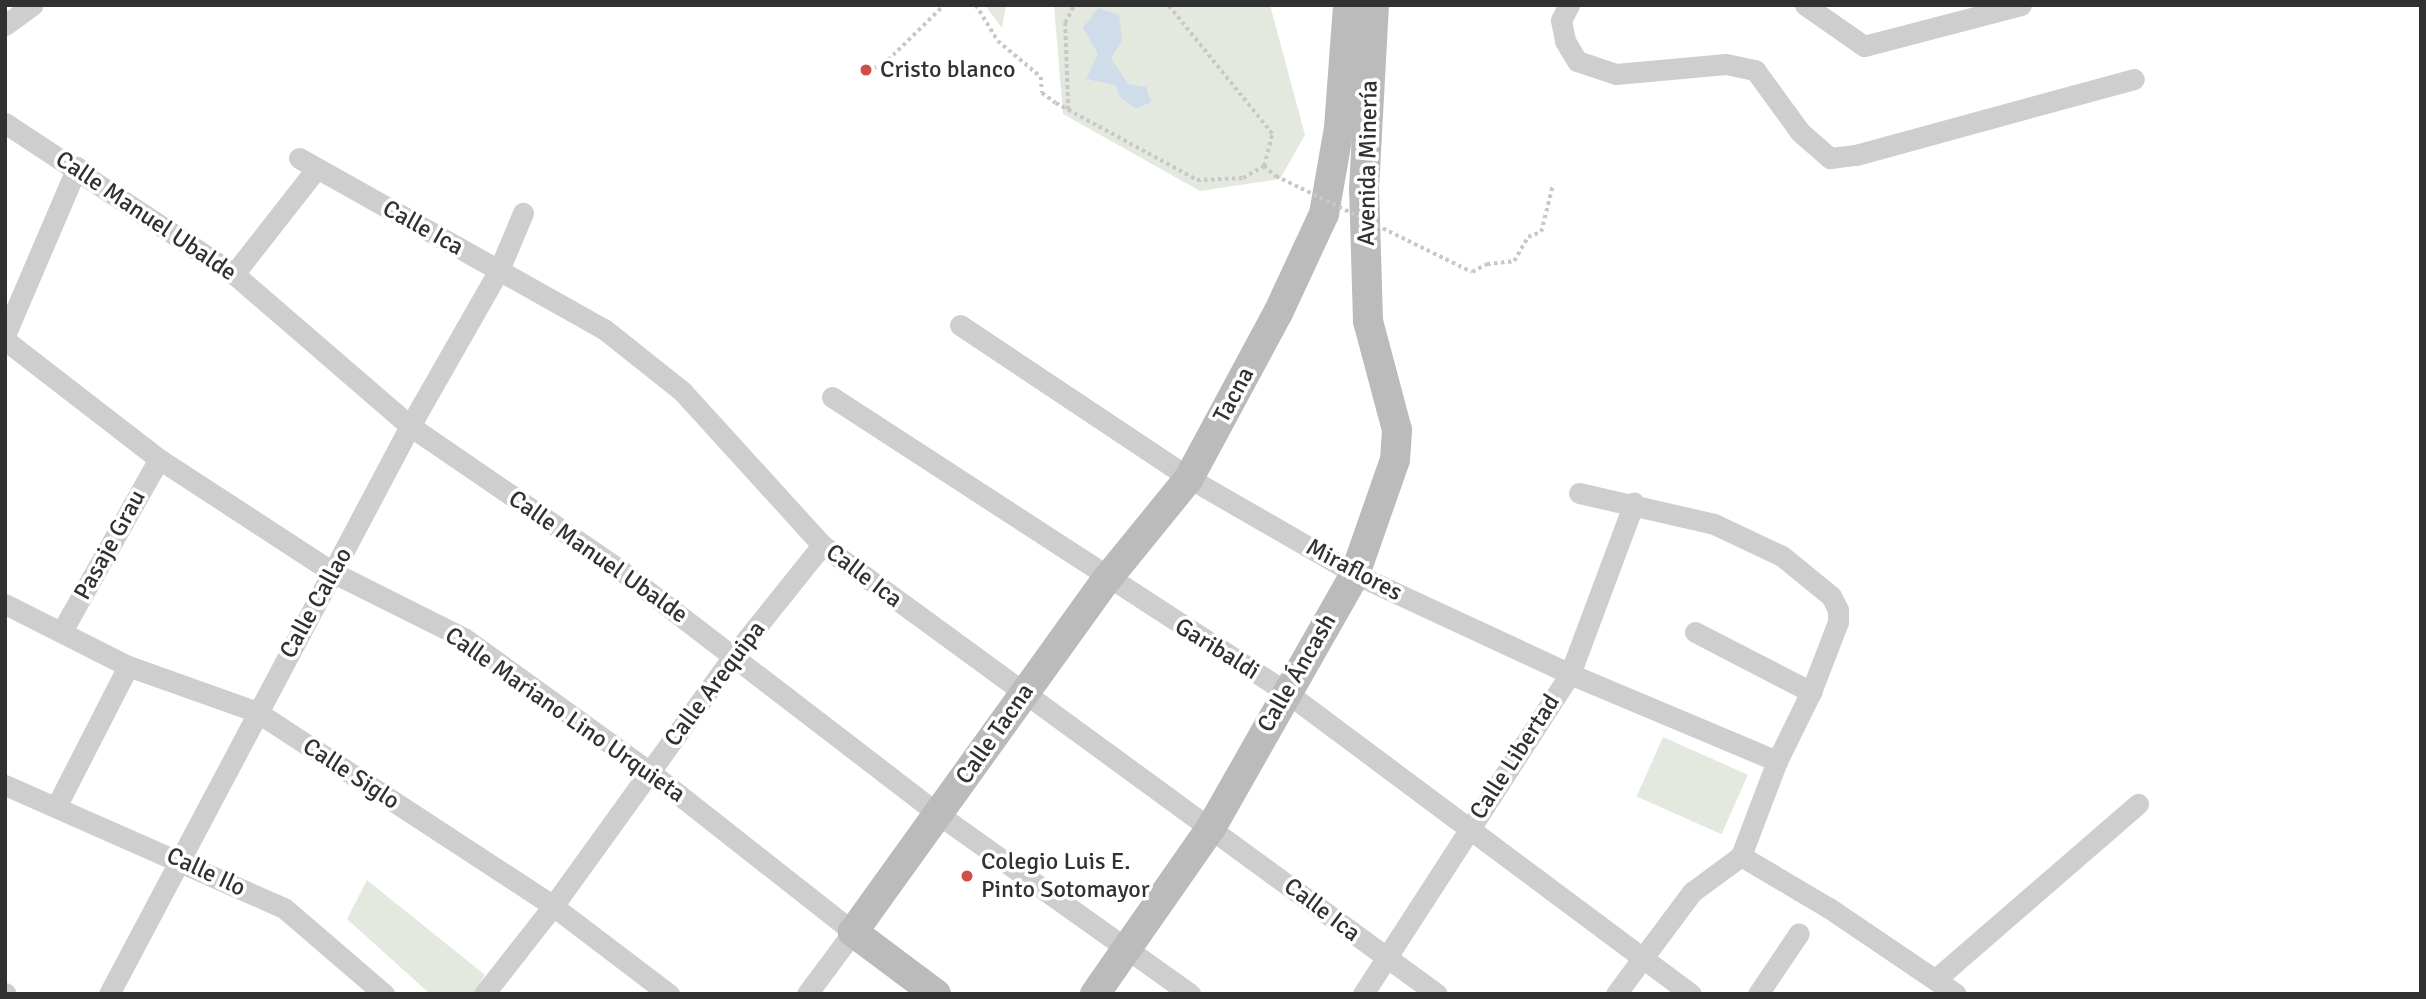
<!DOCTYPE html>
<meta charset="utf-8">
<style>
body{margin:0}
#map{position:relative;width:2426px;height:999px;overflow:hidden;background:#fff;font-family:Signika,sans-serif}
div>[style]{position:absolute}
.green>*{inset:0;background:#e3e9de;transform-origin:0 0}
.water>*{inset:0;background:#cfddea}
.path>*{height:3.5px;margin-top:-1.75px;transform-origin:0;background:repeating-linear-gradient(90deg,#c8c8c8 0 3.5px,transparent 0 7px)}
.street>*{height:21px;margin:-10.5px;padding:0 10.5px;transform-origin:10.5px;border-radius:10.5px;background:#cecece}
.secondary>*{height:30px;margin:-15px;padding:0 15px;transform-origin:15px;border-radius:15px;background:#bbb}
.path-bridge>*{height:3.5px;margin-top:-1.75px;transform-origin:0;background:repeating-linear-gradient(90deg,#c8c8c8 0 3.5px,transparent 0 7px)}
.dots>*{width:19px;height:19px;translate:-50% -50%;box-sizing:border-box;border:4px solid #fff;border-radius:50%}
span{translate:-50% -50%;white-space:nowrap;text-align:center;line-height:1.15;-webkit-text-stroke:7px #fff;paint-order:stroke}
.poi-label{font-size:24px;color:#313131}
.left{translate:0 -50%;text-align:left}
.street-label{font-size:24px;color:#313131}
.frame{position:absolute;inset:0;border:7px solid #313131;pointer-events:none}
</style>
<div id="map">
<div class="green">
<div style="clip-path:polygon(985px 5px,1006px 5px,1002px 28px)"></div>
<div style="clip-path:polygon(1054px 5px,1270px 5px,1305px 135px,1280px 179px,1200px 191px,1063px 114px)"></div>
<div style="left:1663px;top:737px;width:93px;height:65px;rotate:24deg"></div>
<div style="clip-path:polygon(367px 880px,485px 975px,473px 994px,430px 994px,347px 919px)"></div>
</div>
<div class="water">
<div style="clip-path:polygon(1098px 8px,1119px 15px,1122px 40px,1111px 58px,1128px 84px,1146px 87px,1151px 102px,1136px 109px,1120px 97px,1115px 85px,1086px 79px,1098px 54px,1083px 28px)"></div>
</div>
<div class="path">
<div style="left:976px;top:5px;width:42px;rotate:58.6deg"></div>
<div style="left:998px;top:41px;width:56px;rotate:39.9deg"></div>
<div style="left:1041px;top:77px;width:16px;rotate:86deg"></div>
<div style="left:1042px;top:93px;width:17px;rotate:36deg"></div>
<div style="left:1056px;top:103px;width:161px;rotate:28.6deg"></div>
<div style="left:1197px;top:180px;width:46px;rotate:-2.5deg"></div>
<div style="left:1243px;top:178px;width:24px;rotate:-30deg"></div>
<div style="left:1264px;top:166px;width:33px;rotate:-76deg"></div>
<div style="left:1272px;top:134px;width:166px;rotate:-128.9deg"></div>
<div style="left:866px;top:70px;width:18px;rotate:-16deg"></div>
<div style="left:883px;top:65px;width:86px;rotate:-44.5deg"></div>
<div style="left:1068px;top:110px;width:87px;rotate:-92deg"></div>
<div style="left:1065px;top:23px;width:20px;rotate:-63deg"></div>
<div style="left:1264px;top:166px;width:16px;rotate:40deg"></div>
<div style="left:1472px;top:272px;width:17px;rotate:-28deg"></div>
<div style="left:1487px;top:264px;width:27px;rotate:-6deg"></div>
<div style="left:1514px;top:261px;width:28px;rotate:-60deg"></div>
<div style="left:1528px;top:237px;width:14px;rotate:-21deg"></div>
<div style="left:1541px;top:232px;width:49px;rotate:-76deg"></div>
</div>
<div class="street">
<div style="left:1569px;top:5px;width:17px;rotate:118deg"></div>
<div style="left:1561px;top:20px;width:21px;rotate:79deg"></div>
<div style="left:1565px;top:41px;width:23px;rotate:59deg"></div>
<div style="left:1577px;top:61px;width:41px;rotate:18.4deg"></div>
<div style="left:1616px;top:74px;width:110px;rotate:-5.2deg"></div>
<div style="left:1726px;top:64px;width:30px;rotate:12deg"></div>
<div style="left:1755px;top:70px;width:77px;rotate:54deg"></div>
<div style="left:1800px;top:132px;width:40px;rotate:41deg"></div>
<div style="left:1830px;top:158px;width:26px;rotate:-7deg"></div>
<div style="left:1856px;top:155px;width:288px;rotate:-15.3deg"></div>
<div style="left:1805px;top:5px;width:72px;rotate:34.8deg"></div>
<div style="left:1864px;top:46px;width:162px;rotate:-14.6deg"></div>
<div style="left:5px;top:25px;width:34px;rotate:-36deg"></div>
<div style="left:5px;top:123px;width:274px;rotate:33.4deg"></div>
<div style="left:234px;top:274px;width:233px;rotate:40.8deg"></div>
<div style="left:410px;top:426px;width:253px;rotate:34.4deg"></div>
<div style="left:619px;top:569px;width:402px;rotate:37.5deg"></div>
<div style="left:938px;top:814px;width:310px;rotate:35.5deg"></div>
<div style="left:299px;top:158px;width:350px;rotate:29.3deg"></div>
<div style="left:604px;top:329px;width:100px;rotate:38.5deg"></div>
<div style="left:682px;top:391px;width:208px;rotate:47.7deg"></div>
<div style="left:822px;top:545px;width:761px;rotate:36.13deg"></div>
<div style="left:234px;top:274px;width:133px;rotate:-52deg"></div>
<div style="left:960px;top:325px;width:275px;rotate:33.7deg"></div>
<div style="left:1189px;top:478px;width:192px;rotate:30deg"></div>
<div style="left:1355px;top:574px;width:237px;rotate:24.9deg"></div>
<div style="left:1570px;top:674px;width:225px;rotate:22.8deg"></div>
<div style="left:5px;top:335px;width:183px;rotate:-66.8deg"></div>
<div style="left:5px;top:340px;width:195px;rotate:37.7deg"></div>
<div style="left:159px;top:459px;width:209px;rotate:33.1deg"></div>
<div style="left:334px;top:573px;width:145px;rotate:26.6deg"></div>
<div style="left:464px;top:638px;width:229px;rotate:35.8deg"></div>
<div style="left:650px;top:772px;width:258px;rotate:38.2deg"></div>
<div style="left:853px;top:932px;width:77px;rotate:126.6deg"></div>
<div style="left:832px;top:397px;width:541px;rotate:33.01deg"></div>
<div style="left:1286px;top:692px;width:505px;rotate:36.71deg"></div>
<div style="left:1579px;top:493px;width:139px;rotate:12.9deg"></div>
<div style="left:1714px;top:524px;width:75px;rotate:25.2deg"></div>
<div style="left:1782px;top:556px;width:63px;rotate:39.2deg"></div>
<div style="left:1831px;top:596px;width:16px;rotate:63deg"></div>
<div style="left:1838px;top:610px;width:12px;rotate:90deg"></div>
<div style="left:1838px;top:622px;width:75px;rotate:111.1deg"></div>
<div style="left:1811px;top:692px;width:77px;rotate:116.2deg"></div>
<div style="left:1777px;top:761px;width:102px;rotate:110.8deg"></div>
<div style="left:1741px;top:856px;width:61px;rotate:143.7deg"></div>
<div style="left:1692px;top:892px;width:127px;rotate:126.7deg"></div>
<div style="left:5px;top:604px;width:138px;rotate:26.8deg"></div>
<div style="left:128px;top:666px;width:137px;rotate:19.6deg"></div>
<div style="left:257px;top:712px;width:354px;rotate:33.2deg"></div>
<div style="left:553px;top:906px;width:146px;rotate:37.2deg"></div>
<div style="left:62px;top:631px;width:197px;rotate:-60.6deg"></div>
<div style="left:1695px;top:632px;width:131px;rotate:27.3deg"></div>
<div style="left:5px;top:785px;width:305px;rotate:23.8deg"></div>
<div style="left:284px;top:908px;width:132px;rotate:40.7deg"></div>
<div style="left:56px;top:807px;width:158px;rotate:-62.9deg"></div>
<div style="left:1741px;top:856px;width:102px;rotate:30.6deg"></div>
<div style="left:1829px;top:908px;width:153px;rotate:34.1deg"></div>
<div style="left:1937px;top:978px;width:266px;rotate:-40.9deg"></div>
<div style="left:5px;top:993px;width:1px;rotate:45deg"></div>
<div style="left:109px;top:994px;width:643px;rotate:-62.08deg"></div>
<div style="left:410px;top:426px;width:180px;rotate:-60.3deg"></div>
<div style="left:499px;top:270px;width:62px;rotate:-67.2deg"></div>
<div style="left:484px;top:994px;width:112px;rotate:-51.9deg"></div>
<div style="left:553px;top:906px;width:309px;rotate:-54.2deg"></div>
<div style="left:734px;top:655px;width:141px;rotate:-51.3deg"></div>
<div style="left:1363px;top:994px;width:381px;rotate:-57.1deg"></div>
<div style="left:1570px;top:674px;width:183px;rotate:-69.5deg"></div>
<div style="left:1758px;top:994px;width:73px;rotate:-56.1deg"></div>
</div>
<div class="secondary">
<div style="left:936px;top:994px;width:104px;rotate:-143.2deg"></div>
<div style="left:853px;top:932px;width:435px;rotate:-54.3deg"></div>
<div style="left:1107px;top:579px;width:130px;rotate:-50.9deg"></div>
<div style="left:1189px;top:478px;width:187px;rotate:-61.7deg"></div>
<div style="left:1278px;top:313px;width:109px;rotate:-65.1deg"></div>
<div style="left:1324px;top:214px;width:87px;rotate:-80.1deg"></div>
<div style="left:1339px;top:128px;width:123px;rotate:-85.8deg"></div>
<div style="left:1095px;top:994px;width:205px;rotate:-55.1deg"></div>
<div style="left:1212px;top:826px;width:290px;rotate:-60.4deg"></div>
<div style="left:1355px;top:574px;width:121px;rotate:-70.7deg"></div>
<div style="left:1395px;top:460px;width:30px;rotate:-86deg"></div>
<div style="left:1397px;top:430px;width:113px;rotate:-104.9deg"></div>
<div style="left:1368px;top:321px;width:132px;rotate:-91.7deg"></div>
<div style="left:1364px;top:189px;width:184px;rotate:-86.9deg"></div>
</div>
<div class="path-bridge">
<div style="left:1276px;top:176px;width:218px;rotate:26.1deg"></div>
</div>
<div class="dots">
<div style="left:866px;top:70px;background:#d44c47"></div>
<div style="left:967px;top:876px;background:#d44c47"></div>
</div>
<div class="poi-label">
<span class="left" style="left:880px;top:70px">Cristo blanco</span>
<span class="left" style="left:981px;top:876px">Colegio Luis E.<br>Pinto Sotomayor</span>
</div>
<div class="street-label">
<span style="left:1368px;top:163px;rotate:-89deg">Avenida Minería</span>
<span style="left:146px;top:216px;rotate:34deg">Calle Manuel Ubalde</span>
<span style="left:423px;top:228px;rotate:29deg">Calle Ica</span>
<span style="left:1234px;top:395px;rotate:-62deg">Tacna</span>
<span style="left:110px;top:545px;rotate:-61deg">Pasaje Grau</span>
<span style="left:598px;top:557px;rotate:35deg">Calle Manuel Ubalde</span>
<span style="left:1354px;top:570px;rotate:28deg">Miraflores</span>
<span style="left:864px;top:576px;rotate:37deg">Calle Ica</span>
<span style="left:316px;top:603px;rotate:-61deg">Calle Callao</span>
<span style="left:1217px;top:649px;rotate:32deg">Garibaldi</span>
<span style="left:1297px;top:673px;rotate:-60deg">Calle Áncash</span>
<span style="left:715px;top:684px;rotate:-53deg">Calle Arequipa</span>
<span style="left:565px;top:715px;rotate:35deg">Calle Mariano Lino Urquieta</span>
<span style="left:995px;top:734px;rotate:-55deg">Calle Tacna</span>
<span style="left:1515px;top:757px;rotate:-57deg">Calle Libertad</span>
<span style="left:351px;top:774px;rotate:33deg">Calle Siglo</span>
<span style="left:206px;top:872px;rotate:25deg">Calle Ilo</span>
<span style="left:1322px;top:910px;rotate:37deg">Calle Ica</span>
</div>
<div class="frame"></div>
</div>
